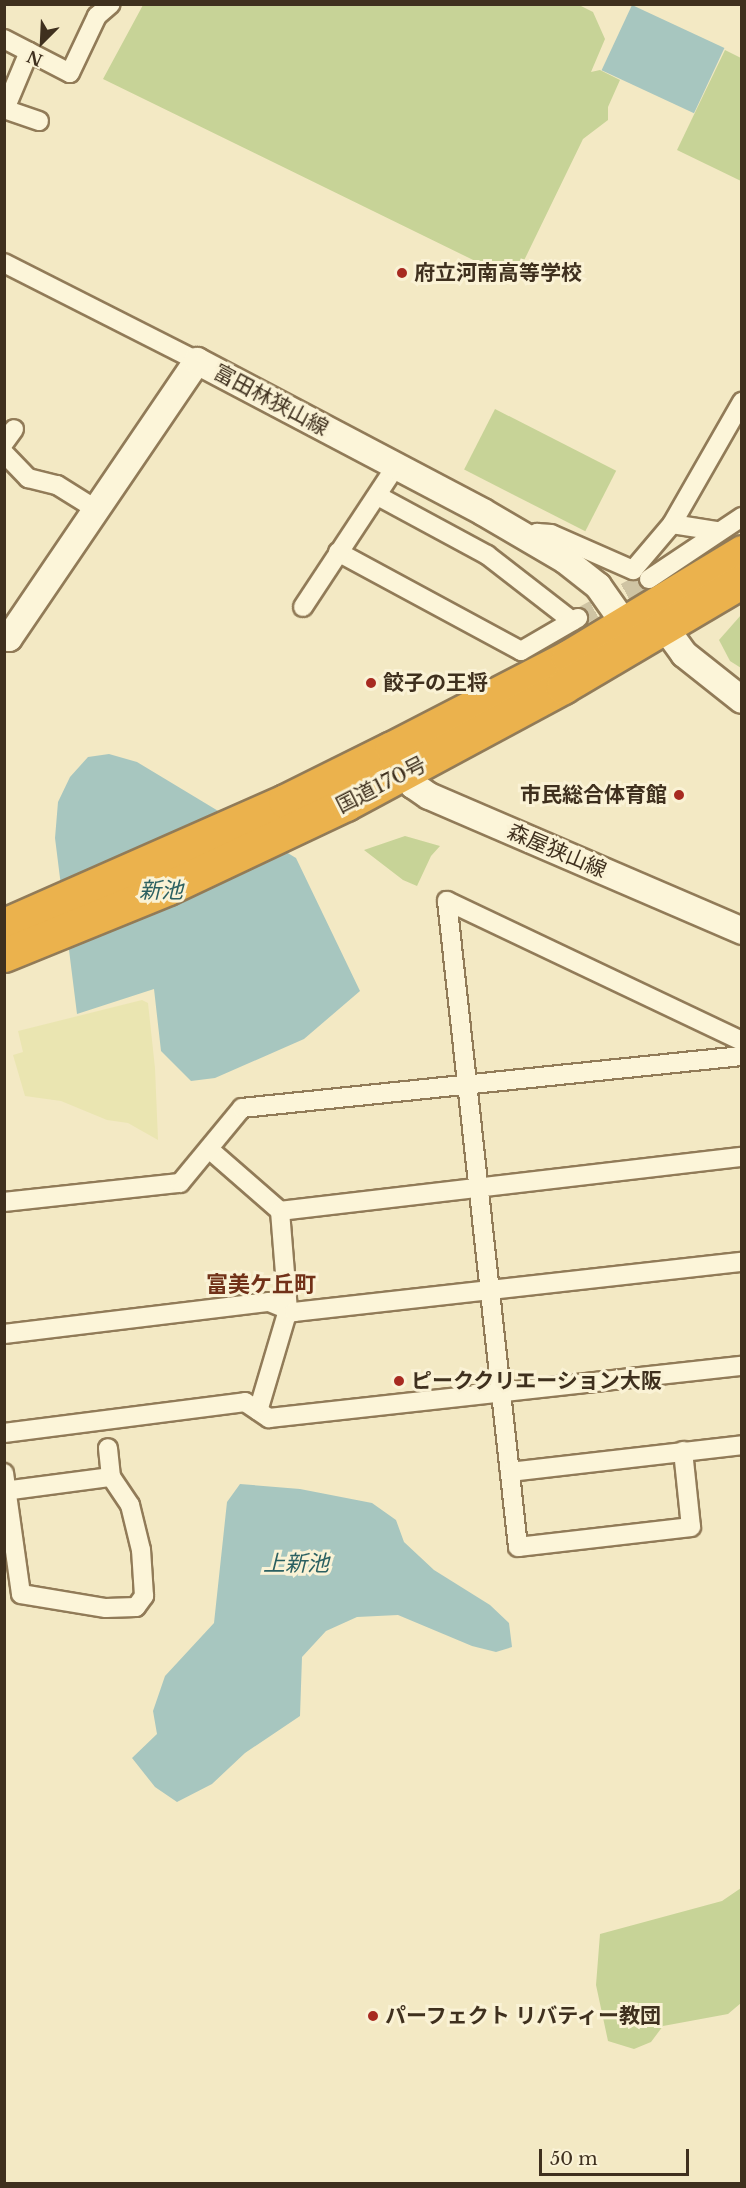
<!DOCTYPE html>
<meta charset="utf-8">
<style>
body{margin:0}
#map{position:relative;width:746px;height:2188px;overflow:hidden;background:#f3e9c4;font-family:"Libre Baskerville","Noto Sans JP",serif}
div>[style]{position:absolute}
.farmland>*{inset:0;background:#eae5b1}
.green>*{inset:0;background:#c7d397;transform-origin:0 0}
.water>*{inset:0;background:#a7c6bf;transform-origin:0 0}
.street-tunnel>*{height:18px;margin-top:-9px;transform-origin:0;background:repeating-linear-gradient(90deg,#cfc4a3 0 18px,transparent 0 27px)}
.roads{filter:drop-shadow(2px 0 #917b58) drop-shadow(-2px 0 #917b58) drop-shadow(0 2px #917b58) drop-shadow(0 -2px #917b58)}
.street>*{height:18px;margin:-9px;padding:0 9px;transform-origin:9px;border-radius:9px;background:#fcf5d9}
.secondary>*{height:26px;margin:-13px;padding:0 13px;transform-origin:13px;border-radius:13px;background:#fcf5d9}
.highway>*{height:33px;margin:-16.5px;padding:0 16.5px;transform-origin:16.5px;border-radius:16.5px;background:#ebb24d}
.dots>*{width:16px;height:16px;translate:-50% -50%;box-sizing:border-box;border:3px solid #faf2d5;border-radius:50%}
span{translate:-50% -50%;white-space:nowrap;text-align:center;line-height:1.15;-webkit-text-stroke:6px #faf2d5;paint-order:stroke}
.poi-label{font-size:21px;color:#3f301e;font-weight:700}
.left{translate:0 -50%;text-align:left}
.right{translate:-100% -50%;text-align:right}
.street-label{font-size:21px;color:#3f301e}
.water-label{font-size:22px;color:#2b6061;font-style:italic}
.neighbourhood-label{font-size:22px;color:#713118;font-weight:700}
.frame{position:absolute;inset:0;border:6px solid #3f301e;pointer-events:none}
.north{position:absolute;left:12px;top:12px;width:60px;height:60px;-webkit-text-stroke:4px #faf2d5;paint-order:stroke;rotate:204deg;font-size:16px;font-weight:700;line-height:24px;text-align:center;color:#3f301e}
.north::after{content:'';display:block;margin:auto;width:21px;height:27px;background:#3f301e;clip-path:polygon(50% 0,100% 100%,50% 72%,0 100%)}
.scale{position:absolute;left:539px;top:2149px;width:150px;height:27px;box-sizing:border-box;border:3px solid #3f301e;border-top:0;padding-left:8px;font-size:18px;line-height:21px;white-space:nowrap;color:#3f301e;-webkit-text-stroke:4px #faf2d5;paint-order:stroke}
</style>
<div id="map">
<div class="farmland">
<div style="clip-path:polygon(142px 1000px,148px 1003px,155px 1068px,158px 1140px,128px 1123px,107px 1120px,61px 1101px,25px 1096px,13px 1055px,23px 1052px,18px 1031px)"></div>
</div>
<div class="green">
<div style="clip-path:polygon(577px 4px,593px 12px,605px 39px,591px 72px,600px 70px,620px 80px,608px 107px,608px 120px,583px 139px,517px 275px,512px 273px,510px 278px,103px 79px,143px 5px)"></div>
<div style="clip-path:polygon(725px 50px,741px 58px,741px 181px,677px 150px)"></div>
<div style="left:495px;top:409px;width:136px;height:68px;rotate:27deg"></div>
<div style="clip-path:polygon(741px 615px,741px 668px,730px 661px,719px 640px)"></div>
<div style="clip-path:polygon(405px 836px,440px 846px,431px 856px,417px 886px,403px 880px,364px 850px)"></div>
<div style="clip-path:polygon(741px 1888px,741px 2003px,728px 2014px,663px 2026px,651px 2042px,634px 2049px,608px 2041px,596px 1985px,600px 1934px,722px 1901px)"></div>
</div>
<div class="water">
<div style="left:632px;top:5px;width:102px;height:72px;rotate:25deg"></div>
<div style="clip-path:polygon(109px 754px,137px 762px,296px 858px,360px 991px,304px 1039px,215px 1078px,191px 1081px,161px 1051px,154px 989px,77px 1014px,55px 838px,58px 802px,70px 777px,88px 757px)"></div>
<div style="clip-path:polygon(240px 1484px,300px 1489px,372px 1503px,396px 1520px,404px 1542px,434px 1570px,490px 1605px,509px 1623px,512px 1647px,496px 1652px,472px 1646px,398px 1615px,357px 1617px,326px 1631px,302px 1657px,300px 1716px,245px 1753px,212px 1784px,177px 1802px,155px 1787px,132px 1758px,157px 1734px,153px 1711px,165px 1676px,214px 1623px,227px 1502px)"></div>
</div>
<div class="street-tunnel">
<div style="left:578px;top:618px;width:81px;rotate:-28.8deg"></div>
</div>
<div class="roads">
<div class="street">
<div style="left:4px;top:39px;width:74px;rotate:27.3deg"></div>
<div style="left:70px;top:73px;width:63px;rotate:-64.7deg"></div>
<div style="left:97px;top:16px;width:18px;rotate:-41deg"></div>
<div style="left:4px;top:109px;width:37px;rotate:19deg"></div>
<div style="left:5px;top:109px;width:62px;rotate:-67.2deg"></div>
<div style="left:4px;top:263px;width:216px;rotate:26.9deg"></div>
<div style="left:4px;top:443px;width:17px;rotate:-54deg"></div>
<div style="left:4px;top:453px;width:35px;rotate:46deg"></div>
<div style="left:28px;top:478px;width:30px;rotate:14deg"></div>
<div style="left:57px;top:485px;width:47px;rotate:32deg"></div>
<div style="left:378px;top:496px;width:124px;rotate:28.4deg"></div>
<div style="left:487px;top:555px;width:108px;rotate:37.8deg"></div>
<div style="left:672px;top:524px;width:46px;rotate:8.8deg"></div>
<div style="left:528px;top:539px;width:11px;rotate:-34deg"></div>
<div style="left:537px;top:533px;width:14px;rotate:4deg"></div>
<div style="left:551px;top:534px;width:90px;rotate:23.7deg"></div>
<div style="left:633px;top:570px;width:60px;rotate:-49.7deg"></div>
<div style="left:672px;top:524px;width:141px;rotate:-60.2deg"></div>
<div style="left:338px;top:552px;width:208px;rotate:28.4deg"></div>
<div style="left:521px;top:651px;width:66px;rotate:-30.1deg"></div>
<div style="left:649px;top:579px;width:112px;rotate:-33.7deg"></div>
<div style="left:303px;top:607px;width:169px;rotate:-56.6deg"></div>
<div style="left:209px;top:1149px;width:94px;rotate:41.1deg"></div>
<div style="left:280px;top:1211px;width:99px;rotate:85.4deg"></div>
<div style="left:288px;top:1310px;width:105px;rotate:106.5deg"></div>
<div style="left:4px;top:1202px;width:177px;rotate:-6.2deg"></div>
<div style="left:180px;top:1183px;width:97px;rotate:-50.4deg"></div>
<div style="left:242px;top:1108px;width:503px;rotate:-5.94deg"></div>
<div style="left:280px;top:1211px;width:465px;rotate:-6.7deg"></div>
<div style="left:4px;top:1334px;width:267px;rotate:-6.9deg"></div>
<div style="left:269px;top:1302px;width:27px;rotate:22deg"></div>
<div style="left:294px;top:1312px;width:451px;rotate:-6.4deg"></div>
<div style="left:4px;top:1433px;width:243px;rotate:-7.3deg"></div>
<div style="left:245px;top:1402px;width:29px;rotate:34deg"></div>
<div style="left:269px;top:1418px;width:476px;rotate:-6.3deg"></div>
<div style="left:683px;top:1451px;width:76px;rotate:84deg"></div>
<div style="left:691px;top:1527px;width:174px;rotate:173.4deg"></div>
<div style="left:518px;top:1547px;width:650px;rotate:-96.27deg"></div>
<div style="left:447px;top:901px;width:327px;rotate:25.4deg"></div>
<div style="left:510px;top:1472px;width:234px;rotate:-6.6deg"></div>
<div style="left:4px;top:1473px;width:122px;rotate:82deg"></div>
<div style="left:21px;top:1594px;width:86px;rotate:9.4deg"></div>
<div style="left:106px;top:1608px;width:30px;rotate:-2deg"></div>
<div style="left:136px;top:1607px;width:14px;rotate:-54deg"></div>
<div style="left:144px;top:1596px;width:46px;rotate:-93.7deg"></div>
<div style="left:141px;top:1550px;width:46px;rotate:-103.7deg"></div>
<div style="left:130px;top:1505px;width:34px;rotate:-124deg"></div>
<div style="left:111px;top:1477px;width:29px;rotate:-96deg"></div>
<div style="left:4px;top:1491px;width:108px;rotate:-7.5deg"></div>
</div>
<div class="secondary">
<div style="left:666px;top:629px;width:31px;rotate:54deg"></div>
<div style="left:684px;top:654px;width:74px;rotate:38.4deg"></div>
<div style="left:4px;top:637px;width:5px;rotate:11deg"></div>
<div style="left:9px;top:638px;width:335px;rotate:-55.8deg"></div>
<div style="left:197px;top:361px;width:323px;rotate:27.8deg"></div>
<div style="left:483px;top:512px;width:95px;rotate:30.3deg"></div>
<div style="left:565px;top:560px;width:42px;rotate:38.2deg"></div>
<div style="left:598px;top:586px;width:45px;rotate:54.9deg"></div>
<div style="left:396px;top:757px;width:33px;rotate:59deg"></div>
<div style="left:413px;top:785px;width:19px;rotate:35deg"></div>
<div style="left:429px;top:796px;width:341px;rotate:23.3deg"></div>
</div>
<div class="highway">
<div style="left:4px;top:925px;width:307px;rotate:-23.8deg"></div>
<div style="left:285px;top:801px;width:119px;rotate:-26.4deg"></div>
<div style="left:392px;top:748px;width:198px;rotate:-27.3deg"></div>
<div style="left:568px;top:657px;width:203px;rotate:-31.1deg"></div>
<div style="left:4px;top:955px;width:177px;rotate:-22.2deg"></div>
<div style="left:168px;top:888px;width:197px;rotate:-25.3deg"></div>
<div style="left:346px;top:804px;width:247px;rotate:-28.3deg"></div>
<div style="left:563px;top:687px;width:208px;rotate:-30.6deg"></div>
</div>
</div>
<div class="dots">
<div style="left:402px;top:273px;background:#a72a20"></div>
<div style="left:371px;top:683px;background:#a72a20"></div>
<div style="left:679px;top:795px;background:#a72a20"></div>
<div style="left:399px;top:1381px;background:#a72a20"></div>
<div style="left:373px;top:2016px;background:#a72a20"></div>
</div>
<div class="poi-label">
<span class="left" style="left:414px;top:273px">府立河南高等学校</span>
<span class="left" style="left:383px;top:683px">餃子の王将</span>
<span class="right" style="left:667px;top:795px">市民総合体育館</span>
<span class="left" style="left:411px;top:1381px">ピーククリエーション大阪</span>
<span class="left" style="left:385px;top:2016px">パーフェクト リバティー教団</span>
</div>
<div class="street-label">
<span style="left:271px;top:400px;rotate:28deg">富田林狭山線</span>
<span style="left:381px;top:785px;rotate:-27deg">国道170号</span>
<span style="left:557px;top:851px;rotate:23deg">森屋狭山線</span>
</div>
<div class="water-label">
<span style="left:161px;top:891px">新池</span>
<span style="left:296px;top:1564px">上新池</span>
</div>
<div class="neighbourhood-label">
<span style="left:261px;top:1285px">富美ケ丘町</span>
</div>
<div class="frame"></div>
<div class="north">N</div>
<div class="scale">50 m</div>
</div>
